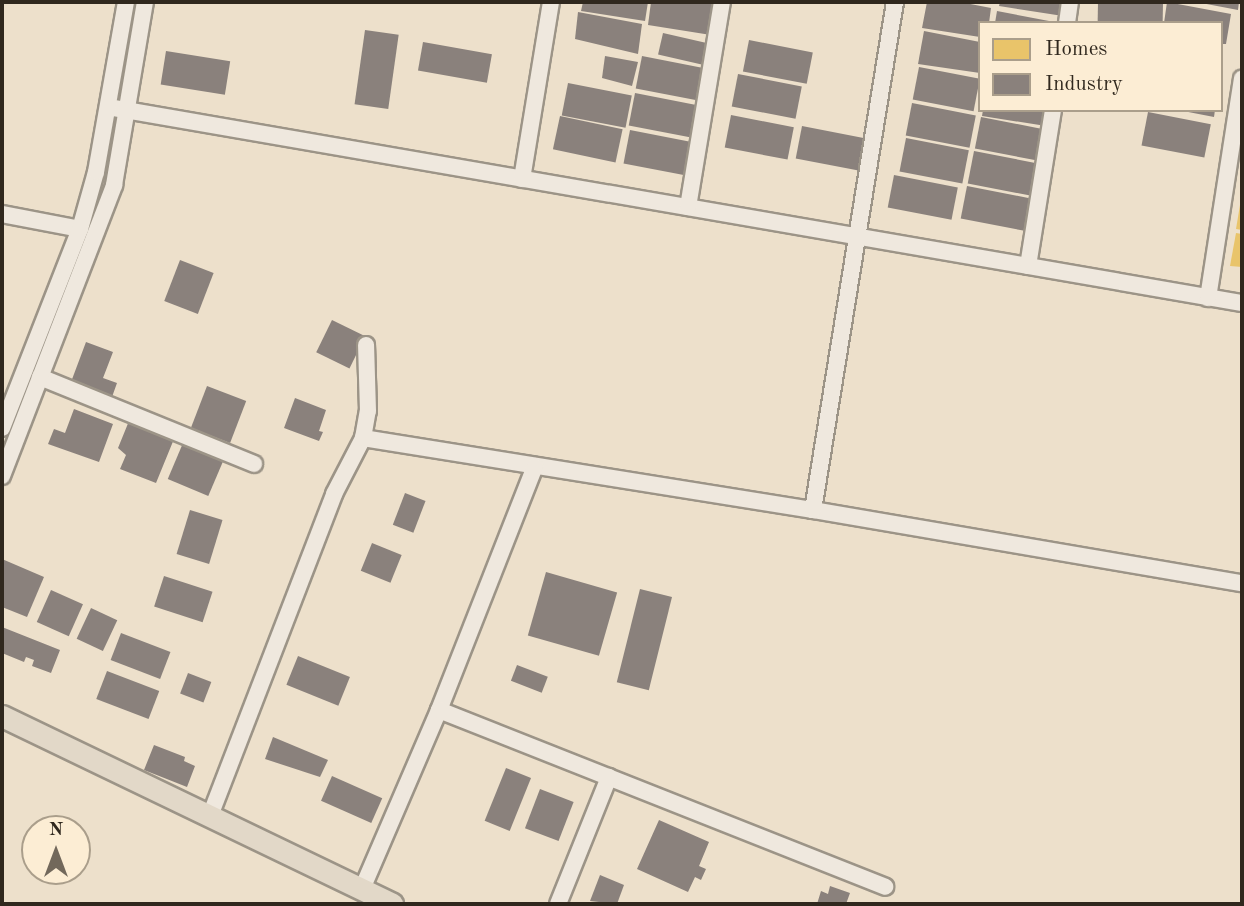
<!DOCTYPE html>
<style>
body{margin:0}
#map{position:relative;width:1244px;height:906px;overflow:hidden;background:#ede0cb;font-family:"Old Standard TT",serif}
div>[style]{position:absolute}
.homes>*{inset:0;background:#e9c46a}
.industry>*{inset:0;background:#8a817c;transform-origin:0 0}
.roads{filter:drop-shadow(2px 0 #9c9487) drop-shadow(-2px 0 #9c9487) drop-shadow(0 2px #9c9487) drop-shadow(0 -2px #9c9487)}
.minor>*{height:16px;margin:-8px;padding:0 8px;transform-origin:8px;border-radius:8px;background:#efe8de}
.major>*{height:21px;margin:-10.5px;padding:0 10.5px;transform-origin:10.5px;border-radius:10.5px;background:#e2d8c8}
span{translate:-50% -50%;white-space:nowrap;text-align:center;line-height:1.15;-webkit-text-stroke:7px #fcedd4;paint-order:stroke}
.frame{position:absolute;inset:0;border:4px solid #30281e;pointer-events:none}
.legend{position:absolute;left:978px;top:21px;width:245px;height:91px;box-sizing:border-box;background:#fcedd4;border:2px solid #aa9e8b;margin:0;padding:9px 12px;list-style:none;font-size:21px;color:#30281e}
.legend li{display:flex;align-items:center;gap:14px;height:35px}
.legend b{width:35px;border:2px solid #aa9e8b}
.north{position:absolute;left:21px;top:815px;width:70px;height:70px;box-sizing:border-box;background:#fcedd4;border:2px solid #aa9e8b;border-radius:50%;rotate:0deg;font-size:19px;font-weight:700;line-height:28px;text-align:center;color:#30281e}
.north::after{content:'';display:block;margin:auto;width:24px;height:32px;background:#72685b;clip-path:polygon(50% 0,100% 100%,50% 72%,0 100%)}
</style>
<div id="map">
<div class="homes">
<div style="clip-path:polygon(1241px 199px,1242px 199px,1242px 230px,1236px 229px)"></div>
<div style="clip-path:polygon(1236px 233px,1242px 234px,1242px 267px,1230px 266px)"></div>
</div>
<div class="industry">
<div style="clip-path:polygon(583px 2px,648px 2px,645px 21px,581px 11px)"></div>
<div style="clip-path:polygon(651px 2px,717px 4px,711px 35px,648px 25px)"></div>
<div style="clip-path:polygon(927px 2px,960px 2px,991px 8px,989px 23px,980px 23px,980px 37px,922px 28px)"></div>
<div style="clip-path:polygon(1000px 2px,1065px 2px,1063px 16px,999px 6px)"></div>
<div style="left:1098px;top:2px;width:65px;height:21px;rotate:1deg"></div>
<div style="clip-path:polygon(1167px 2px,1231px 14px,1226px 44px,1221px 44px,1221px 23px,1164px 23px)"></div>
<div style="clip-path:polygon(1196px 2px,1239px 2px,1238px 10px)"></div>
<div style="clip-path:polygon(997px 11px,1049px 21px,1049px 23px,995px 23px)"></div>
<div style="clip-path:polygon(578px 12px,642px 24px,638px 54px,575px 39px)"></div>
<div style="left:365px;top:30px;width:34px;height:75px;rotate:8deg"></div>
<div style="clip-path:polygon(924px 31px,980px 42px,980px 73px,918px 64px)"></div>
<div style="left:663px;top:33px;width:47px;height:22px;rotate:13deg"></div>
<div style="left:749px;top:40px;width:65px;height:32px;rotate:11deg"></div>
<div style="left:423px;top:42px;width:70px;height:29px;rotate:10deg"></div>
<div style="left:166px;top:51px;width:65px;height:34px;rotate:9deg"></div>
<div style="clip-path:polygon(605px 56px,638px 62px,632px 86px,602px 78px)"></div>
<div style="left:642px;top:56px;width:65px;height:33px;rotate:11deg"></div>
<div style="left:919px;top:67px;width:62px;height:33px;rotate:11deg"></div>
<div style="left:738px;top:74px;width:65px;height:33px;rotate:11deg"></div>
<div style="left:568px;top:83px;width:65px;height:33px;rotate:11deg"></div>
<div style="left:635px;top:93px;width:65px;height:33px;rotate:11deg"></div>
<div style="left:912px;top:103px;width:65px;height:33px;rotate:11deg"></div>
<div style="clip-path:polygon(983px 110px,1048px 110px,1046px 126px,982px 116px)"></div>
<div style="clip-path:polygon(1178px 110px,1215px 110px,1214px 117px)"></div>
<div style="left:1148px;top:112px;width:64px;height:34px;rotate:11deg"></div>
<div style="left:731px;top:115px;width:64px;height:33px;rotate:11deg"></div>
<div style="left:560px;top:116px;width:64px;height:34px;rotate:12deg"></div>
<div style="left:981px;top:117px;width:65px;height:32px;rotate:11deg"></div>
<div style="left:802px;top:126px;width:64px;height:33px;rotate:11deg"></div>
<div style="left:630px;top:130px;width:64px;height:34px;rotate:11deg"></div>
<div style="left:906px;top:138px;width:64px;height:34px;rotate:11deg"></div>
<div style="left:974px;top:151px;width:65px;height:33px;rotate:11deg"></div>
<div style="left:894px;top:175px;width:65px;height:33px;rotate:11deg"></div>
<div style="left:967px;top:186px;width:65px;height:33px;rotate:11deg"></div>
<div style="left:180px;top:260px;width:36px;height:44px;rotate:21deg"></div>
<div style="left:332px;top:320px;width:37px;height:36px;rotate:26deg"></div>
<div style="clip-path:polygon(86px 342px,113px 352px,103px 378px,117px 383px,112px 397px,71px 382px)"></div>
<div style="left:207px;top:386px;width:42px;height:45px;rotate:21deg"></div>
<div style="clip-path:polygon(295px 398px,326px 410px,319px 431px,323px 432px,319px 441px,284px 428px)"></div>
<div style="clip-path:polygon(74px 409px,113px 424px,99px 462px,48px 444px,54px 429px,65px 433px)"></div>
<div style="clip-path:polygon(129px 421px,174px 439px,156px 483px,120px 469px,126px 455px,118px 448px)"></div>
<div style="left:183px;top:443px;width:44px;height:39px;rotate:23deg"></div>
<div style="left:405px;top:493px;width:22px;height:34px;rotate:21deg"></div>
<div style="left:190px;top:510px;width:34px;height:46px;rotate:17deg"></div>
<div style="left:372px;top:543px;width:32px;height:30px;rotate:22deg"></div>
<div style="clip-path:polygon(2px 559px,44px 577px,27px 617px,2px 607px)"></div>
<div style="left:546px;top:572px;width:74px;height:66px;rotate:16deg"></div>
<div style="left:164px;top:576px;width:51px;height:32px;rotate:18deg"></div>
<div style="left:640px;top:589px;width:33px;height:96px;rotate:14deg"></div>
<div style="left:51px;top:590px;width:35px;height:35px;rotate:24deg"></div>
<div style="left:91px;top:608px;width:29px;height:34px;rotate:25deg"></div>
<div style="clip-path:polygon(2px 627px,60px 650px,51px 673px,32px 666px,34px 660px,26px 657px,24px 662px,2px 653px)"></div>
<div style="left:121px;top:633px;width:53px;height:29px;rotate:21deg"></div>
<div style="left:298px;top:656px;width:56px;height:31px;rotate:22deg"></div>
<div style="left:517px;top:665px;width:33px;height:17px;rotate:21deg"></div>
<div style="left:107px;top:671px;width:56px;height:30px;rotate:21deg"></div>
<div style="left:188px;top:673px;width:25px;height:22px;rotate:21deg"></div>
<div style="clip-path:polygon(273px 737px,328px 760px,320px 777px,265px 759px)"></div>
<div style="clip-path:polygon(154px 745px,185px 757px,184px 761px,195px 766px,187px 787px,144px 770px)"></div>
<div style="left:506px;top:768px;width:27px;height:57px;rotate:22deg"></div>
<div style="left:332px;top:776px;width:55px;height:27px;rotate:24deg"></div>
<div style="left:540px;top:789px;width:36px;height:42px;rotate:21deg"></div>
<div style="clip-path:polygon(659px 820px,709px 842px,699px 866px,706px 869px,701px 880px,695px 877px,688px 892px,637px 869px)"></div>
<div style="clip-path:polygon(600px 875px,624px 885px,617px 904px,590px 901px)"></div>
<div style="clip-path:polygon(830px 886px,850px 893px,846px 904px,817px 904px,821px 891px,828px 894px)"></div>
</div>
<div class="roads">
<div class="minor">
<div style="left:1067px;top:23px;width:21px;rotate:-82deg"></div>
<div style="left:108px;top:107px;width:1151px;rotate:9.81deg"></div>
<div style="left:522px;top:179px;width:179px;rotate:-80.7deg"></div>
<div style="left:688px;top:207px;width:208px;rotate:-80.6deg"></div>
<div style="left:2px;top:214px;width:79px;rotate:10.9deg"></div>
<div style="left:1028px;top:266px;width:158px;rotate:-80.9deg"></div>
<div style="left:1208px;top:298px;width:222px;rotate:-81.2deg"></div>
<div style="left:40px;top:377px;width:231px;rotate:22.1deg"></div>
<div style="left:2px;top:428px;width:214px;rotate:-68.6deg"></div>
<div style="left:80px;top:229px;width:59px;rotate:-74.3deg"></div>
<div style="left:96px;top:172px;width:173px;rotate:-80deg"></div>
<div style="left:363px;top:438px;width:456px;rotate:9.1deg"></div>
<div style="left:813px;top:510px;width:435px;rotate:9.7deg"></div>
<div style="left:2px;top:476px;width:312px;rotate:-68.9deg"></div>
<div style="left:114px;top:185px;width:186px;rotate:-80.4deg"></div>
<div style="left:813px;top:510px;width:515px;rotate:-80.83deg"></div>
<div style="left:439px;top:710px;width:262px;rotate:-68.5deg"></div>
<div style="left:210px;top:816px;width:345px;rotate:-68.9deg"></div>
<div style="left:334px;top:494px;width:63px;rotate:-62.6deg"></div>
<div style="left:363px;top:438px;width:27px;rotate:-80deg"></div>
<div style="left:368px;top:411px;width:66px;rotate:-91.7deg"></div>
<div style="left:362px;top:889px;width:195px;rotate:-66.7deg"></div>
<div style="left:439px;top:710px;width:480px;rotate:21.6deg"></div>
<div style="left:558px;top:904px;width:137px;rotate:-68.1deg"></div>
</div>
<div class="major">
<div style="left:2px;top:716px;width:433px;rotate:25.7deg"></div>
</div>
</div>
<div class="frame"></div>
<ul class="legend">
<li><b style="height:19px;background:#e9c46a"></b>Homes</li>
<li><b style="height:19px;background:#8a817c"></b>Industry</li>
</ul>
<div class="north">N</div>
</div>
